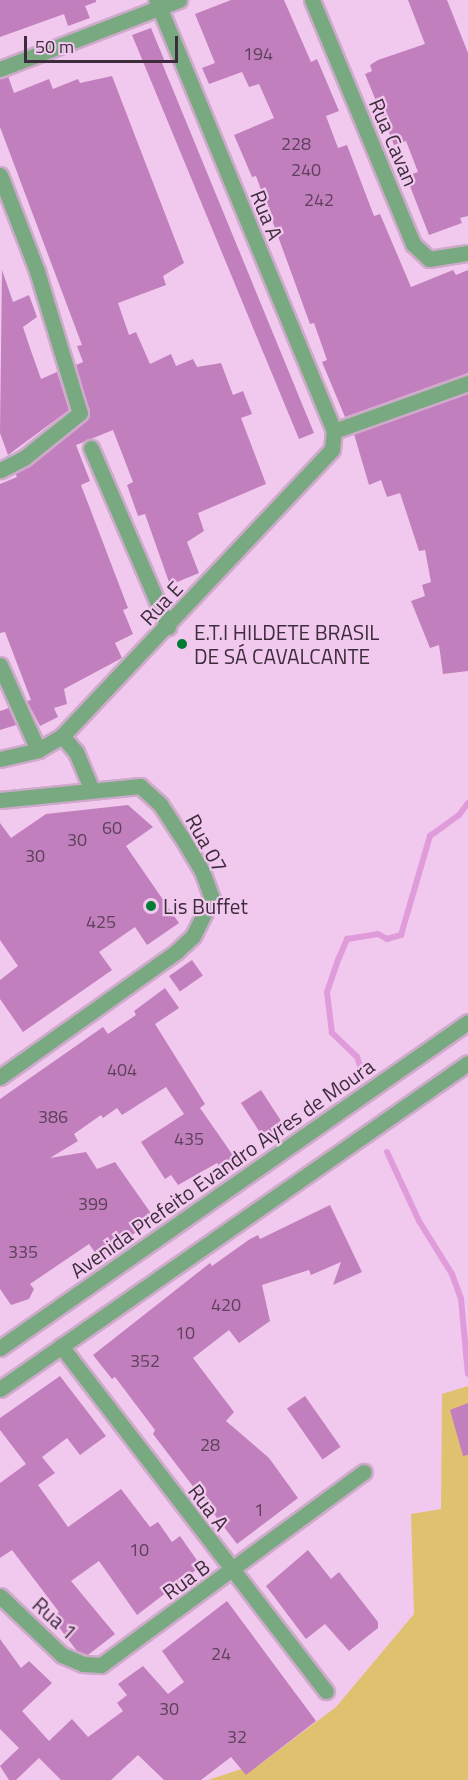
<!DOCTYPE html>
<meta charset="utf-8">
<style>
body{margin:0}
#map{position:relative;width:468px;height:1780px;overflow:hidden;background:#f2c9ee;font-family:"Titillium Web",sans-serif}
div>[style]{position:absolute}
.green>*{inset:0;background:#e0c170}
.stream>*{height:6px;margin:-3px;padding:0 3px;transform-origin:3px;border-radius:3px;background:#e09bdb}
.building>*{inset:0;background:#c27fbd;transform-origin:0 0}
.roads{filter:drop-shadow(2px 0 #ceaaca) drop-shadow(-2px 0 #ceaaca) drop-shadow(0 2px #ceaaca) drop-shadow(0 -2px #ceaaca)}
.minor>*{height:15px;margin:-7.5px;padding:0 7.5px;transform-origin:7.5px;border-radius:7.5px;background:#78a980}
.tertiary>*{height:15px;margin:-7.5px;padding:0 7.5px;transform-origin:7.5px;border-radius:7.5px;background:#78a980}
.dots>*{width:16px;height:16px;translate:-50% -50%;box-sizing:border-box;border:3px solid #f2c9ee;border-radius:50%}
span{translate:-50% -50%;white-space:nowrap;text-align:center;line-height:1.15;-webkit-text-stroke:4.5px #f2c9ee;paint-order:stroke}
.number-label{font-size:18px;color:#5e425c}
.number-label span{-webkit-text-stroke-width:0}
.street-label{font-size:21px;color:#3d2d3c}
.poi-label{font-size:21px;color:#3d2d3c}
.left{translate:0 -50%;text-align:left}
.scale{position:absolute;left:24px;top:36px;width:154px;height:27px;box-sizing:border-box;border:3px solid #3d2d3c;border-top:0;padding-left:8px;font-size:18px;line-height:21px;white-space:nowrap;color:#3d2d3c;-webkit-text-stroke:4px #f2c9ee;paint-order:stroke}
</style>
<div id="map">
<div class="green">
<div style="clip-path:polygon(468px 1386px,468px 1780px,208px 1780px,263px 1762px,336px 1707px,414px 1614px,411px 1514px,441px 1509px,442px 1394px)"></div>
</div>
<div class="stream">
<div style="left:361px;top:1069px;width:13px;rotate:-108deg"></div>
<div style="left:357px;top:1057px;width:35px;rotate:-136deg"></div>
<div style="left:332px;top:1033px;width:41px;rotate:-97deg"></div>
<div style="left:327px;top:992px;width:36px;rotate:-71deg"></div>
<div style="left:339px;top:958px;width:21px;rotate:-67deg"></div>
<div style="left:347px;top:939px;width:31px;rotate:-9deg"></div>
<div style="left:378px;top:934px;width:10px;rotate:29deg"></div>
<div style="left:387px;top:939px;width:15px;rotate:-16deg"></div>
<div style="left:401px;top:935px;width:103px;rotate:-73.7deg"></div>
<div style="left:430px;top:836px;width:36px;rotate:-36deg"></div>
<div style="left:459px;top:815px;width:15px;rotate:-53deg"></div>
<div style="left:387px;top:1152px;width:76px;rotate:65.1deg"></div>
<div style="left:419px;top:1221px;width:62px;rotate:58.1deg"></div>
<div style="left:452px;top:1274px;width:27px;rotate:70deg"></div>
<div style="left:461px;top:1299px;width:75px;rotate:84.7deg"></div>
</div>
<div class="building">
<div style="clip-path:polygon(0 0,96px 0,96px 2px,85px 6px,90px 18px,68px 26px,64px 14px,0 37px)"></div>
<div style="clip-path:polygon(231px 0,284px 0,311px 62px,317px 59px,339px 111px,326px 116px,338px 148px,347px 145px,374px 216px,380px 214px,411px 287px,453px 270px,456px 275px,468px 270px,468px 373px,345px 417px,322px 362px,327px 360px,314px 323px,310px 324px,256px 176px,252px 177px,234px 135px,274px 118px,259px 84px,249px 87px,242px 72px,209px 84px,202px 68px,215px 63px,195px 14px)"></div>
<div style="clip-path:polygon(408px 0,447px 0,468px 53px,468px 216px,460px 218px,462px 223px,429px 235px,406px 176px,418px 172px,406px 141px,394px 145px,365px 74px,372px 71px,370px 65px,378px 60px,425px 44px)"></div>
<div style="clip-path:polygon(151px 28px,165px 62px,162px 63px,314px 433px,299px 439px,132px 35px)"></div>
<div style="clip-path:polygon(8px 76px,14px 93px,49px 79px,53px 89px,78px 79px,80px 83px,112px 76px,184px 263px,163px 276px,166px 285px,118px 303px,129px 335px,136px 332px,150px 364px,171px 354px,176px 366px,193px 359px,197px 367px,221px 363px,233px 395px,243px 391px,252px 414px,241px 418px,266px 484px,198px 513px,204px 531px,187px 542px,199px 573px,170px 585px,145px 514px,138px 516px,127px 485px,133px 482px,113px 430px,76px 445px,90px 481px,81px 485px,128px 608px,123px 610px,133px 634px,115px 643px,122px 658px,64px 689px,67px 704px,54px 708px,58px 717px,40px 726px,27px 701px,31px 700px,5px 632px,0 633px,0 484px,17px 477px,15px 473px,86px 421px,89px 411px,76px 365px,83px 362px,77px 346px,82px 345px,0 127px,0 79px)"></div>
<div style="clip-path:polygon(2px 270px,13px 302px,29px 295px,37px 317px,23px 327px,30px 348px,41px 379px,57px 372px,69px 410px,8px 455px,0 433px)"></div>
<div style="clip-path:polygon(468px 393px,468px 671px,443px 674px,439px 645px,430px 648px,411px 601px,425px 596px,422px 585px,431px 582px,425px 550px,419px 551px,400px 493px,387px 497px,381px 480px,369px 485px,354px 434px)"></div>
<div style="clip-path:polygon(9px 708px,16px 725px,0 730px,0 711px)"></div>
<div style="clip-path:polygon(128px 805px,153px 827px,126px 846px,179px 923px,147px 945px,135px 927px,99px 952px,112px 970px,23px 1032px,0 999px,0 980px,18px 966px,0 940px,0 823px,11px 838px,46px 814px)"></div>
<div style="left:192px;top:960px;width:19px;height:28px;rotate:55deg"></div>
<div style="clip-path:polygon(165px 988px,179px 1008px,155px 1024px,205px 1104px,200px 1108px,239px 1164px,224px 1175px,217px 1163px,178px 1185px,171px 1175px,165px 1179px,141px 1142px,184px 1114px,166px 1087px,122px 1115px,117px 1108px,103px 1118px,101px 1115px,74px 1134px,78px 1141px,50px 1158px,86px 1152px,97px 1169px,115px 1162px,155px 1219px,99px 1258px,89px 1244px,30px 1284px,34px 1289px,29px 1299px,11px 1305px,0 1289px,0 1099px,103px 1027px,108px 1034px,136px 1015px,134px 1011px)"></div>
<div style="left:261px;top:1090px;width:45px;height:24px;rotate:57deg"></div>
<div style="clip-path:polygon(330px 1205px,362px 1272px,333px 1285px,341px 1262px,311px 1275px,309px 1270px,262px 1285px,270px 1321px,239px 1343px,229px 1330px,193px 1358px,234px 1412px,226px 1421px,269px 1458px,298px 1498px,237px 1544px,153px 1434px,155px 1430px,115px 1377px,112px 1379px,93px 1355px,210px 1263px,212px 1266px,250px 1239px,258px 1235px,260px 1239px)"></div>
<div style="clip-path:polygon(60px 1376px,106px 1436px,80px 1455px,67px 1438px,42px 1457px,55px 1473px,38px 1485px,68px 1527px,121px 1489px,150px 1527px,158px 1522px,172px 1542px,180px 1536px,201px 1566px,137px 1615px,99px 1561px,71px 1581px,115px 1634px,88px 1655px,77px 1651px,52px 1618px,59px 1612px,12px 1550px,0 1558px,0 1483px,26px 1464px,0 1430px,0 1418px)"></div>
<div style="left:305px;top:1396px;width:62px;height:22px;rotate:55deg"></div>
<div style="clip-path:polygon(468px 1403px,468px 1455px,463px 1456px,450px 1410px)"></div>
<div style="clip-path:polygon(308px 1550px,331px 1579px,339px 1572px,378px 1622px,378px 1628px,349px 1651px,325px 1624px,306px 1639px,266px 1586px)"></div>
<div style="clip-path:polygon(227px 1601px,316px 1721px,246px 1775px,231px 1757px,201px 1780px,164px 1780px,138px 1755px,111px 1780px,61px 1780px,39px 1758px,16px 1780px,9px 1780px,0 1766px,19px 1748px,0 1729px,0 1639px,21px 1668px,29px 1661px,52px 1683px,22px 1711px,49px 1741px,72px 1719px,88px 1737px,123px 1711px,117px 1703px,127px 1695px,118px 1684px,143px 1666px,168px 1694px,184px 1682px,162px 1651px)"></div>
</div>
<div class="roads">
<div class="minor">
<div style="left:312px;top:0;width:264px;rotate:67.5deg"></div>
<div style="left:413px;top:244px;width:22px;rotate:43deg"></div>
<div style="left:429px;top:259px;width:39px;rotate:-9deg"></div>
<div style="left:0;top:69px;width:192px;rotate:-21.1deg"></div>
<div style="left:0;top:175px;width:103px;rotate:68.9deg"></div>
<div style="left:37px;top:271px;width:148px;rotate:73.2deg"></div>
<div style="left:80px;top:413px;width:72px;rotate:141.2deg"></div>
<div style="left:24px;top:458px;width:27px;rotate:153deg"></div>
<div style="left:334px;top:431px;width:142px;rotate:-19.7deg"></div>
<div style="left:91px;top:448px;width:195px;rotate:66.7deg"></div>
<div style="left:0;top:665px;width:93px;rotate:65.9deg"></div>
<div style="left:62px;top:736px;width:21px;rotate:49deg"></div>
<div style="left:76px;top:752px;width:41px;rotate:67.2deg"></div>
<div style="left:0;top:759px;width:39px;rotate:-13deg"></div>
<div style="left:38px;top:750px;width:28px;rotate:-30deg"></div>
<div style="left:62px;top:736px;width:394px;rotate:-46.7deg"></div>
<div style="left:332px;top:449px;width:18px;rotate:-84deg"></div>
<div style="left:334px;top:431px;width:466px;rotate:-112.4deg"></div>
<div style="left:0;top:800px;width:141px;rotate:-5.7deg"></div>
<div style="left:140px;top:786px;width:27px;rotate:42deg"></div>
<div style="left:160px;top:804px;width:38px;rotate:57deg"></div>
<div style="left:181px;top:836px;width:41px;rotate:59deg"></div>
<div style="left:202px;top:871px;width:29px;rotate:70deg"></div>
<div style="left:212px;top:898px;width:42px;rotate:116.6deg"></div>
<div style="left:193px;top:936px;width:23px;rotate:137deg"></div>
<div style="left:176px;top:952px;width:216px;rotate:144.6deg"></div>
<div style="left:61px;top:1346px;width:435px;rotate:52.5deg"></div>
<div style="left:0;top:1596px;width:86px;rotate:43.6deg"></div>
<div style="left:62px;top:1655px;width:23px;rotate:23deg"></div>
<div style="left:83px;top:1664px;width:18px;rotate:3deg"></div>
<div style="left:101px;top:1665px;width:326px;rotate:-36.3deg"></div>
</div>
<div class="tertiary">
<div style="left:0;top:1348px;width:570px;rotate:-34.86deg"></div>
<div style="left:0;top:1389px;width:570px;rotate:-34.86deg"></div>
</div>
</div>
<div class="dots">
<div style="left:182px;top:644px;background:#007c34"></div>
<div style="left:151px;top:906px;background:#007c34"></div>
</div>
<div class="number-label">
<span style="left:258px;top:54px">194</span>
<span style="left:296px;top:144px">228</span>
<span style="left:306px;top:170px">240</span>
<span style="left:319px;top:200px">242</span>
<span style="left:112px;top:828px">60</span>
<span style="left:77px;top:840px">30</span>
<span style="left:35px;top:856px">30</span>
<span style="left:101px;top:922px">425</span>
<span style="left:122px;top:1070px">404</span>
<span style="left:53px;top:1117px">386</span>
<span style="left:189px;top:1139px">435</span>
<span style="left:93px;top:1204px">399</span>
<span style="left:23px;top:1252px">335</span>
<span style="left:226px;top:1305px">420</span>
<span style="left:185px;top:1333px">10</span>
<span style="left:145px;top:1361px">352</span>
<span style="left:210px;top:1445px">28</span>
<span style="left:259px;top:1510px">1</span>
<span style="left:139px;top:1550px">10</span>
<span style="left:221px;top:1654px">24</span>
<span style="left:169px;top:1709px">30</span>
<span style="left:237px;top:1737px">32</span>
</div>
<div class="street-label">
<span style="left:394px;top:142px;rotate:67deg">Rua Cavan</span>
<span style="left:267px;top:215px;rotate:68deg">Rua A</span>
<span style="left:161px;top:603px;rotate:-47deg">Rua E</span>
<span style="left:207px;top:843px;rotate:61deg">Rua 07</span>
<span style="left:222px;top:1168px;rotate:-35deg">Avenida Prefeito Evandro Ayres de Moura</span>
<span style="left:209px;top:1507px;rotate:53deg">Rua A</span>
<span style="left:186px;top:1579px;rotate:-36deg">Rua B</span>
<span style="left:55px;top:1618px;rotate:42deg">Rua 1</span>
</div>
<div class="poi-label">
<span class="left" style="left:194px;top:644px">E.T.I HILDETE BRASIL<br>DE SÁ CAVALCANTE</span>
<span class="left" style="left:163px;top:906px">Lis Buffet</span>
</div>
<div class="scale">50 m</div>
</div>
